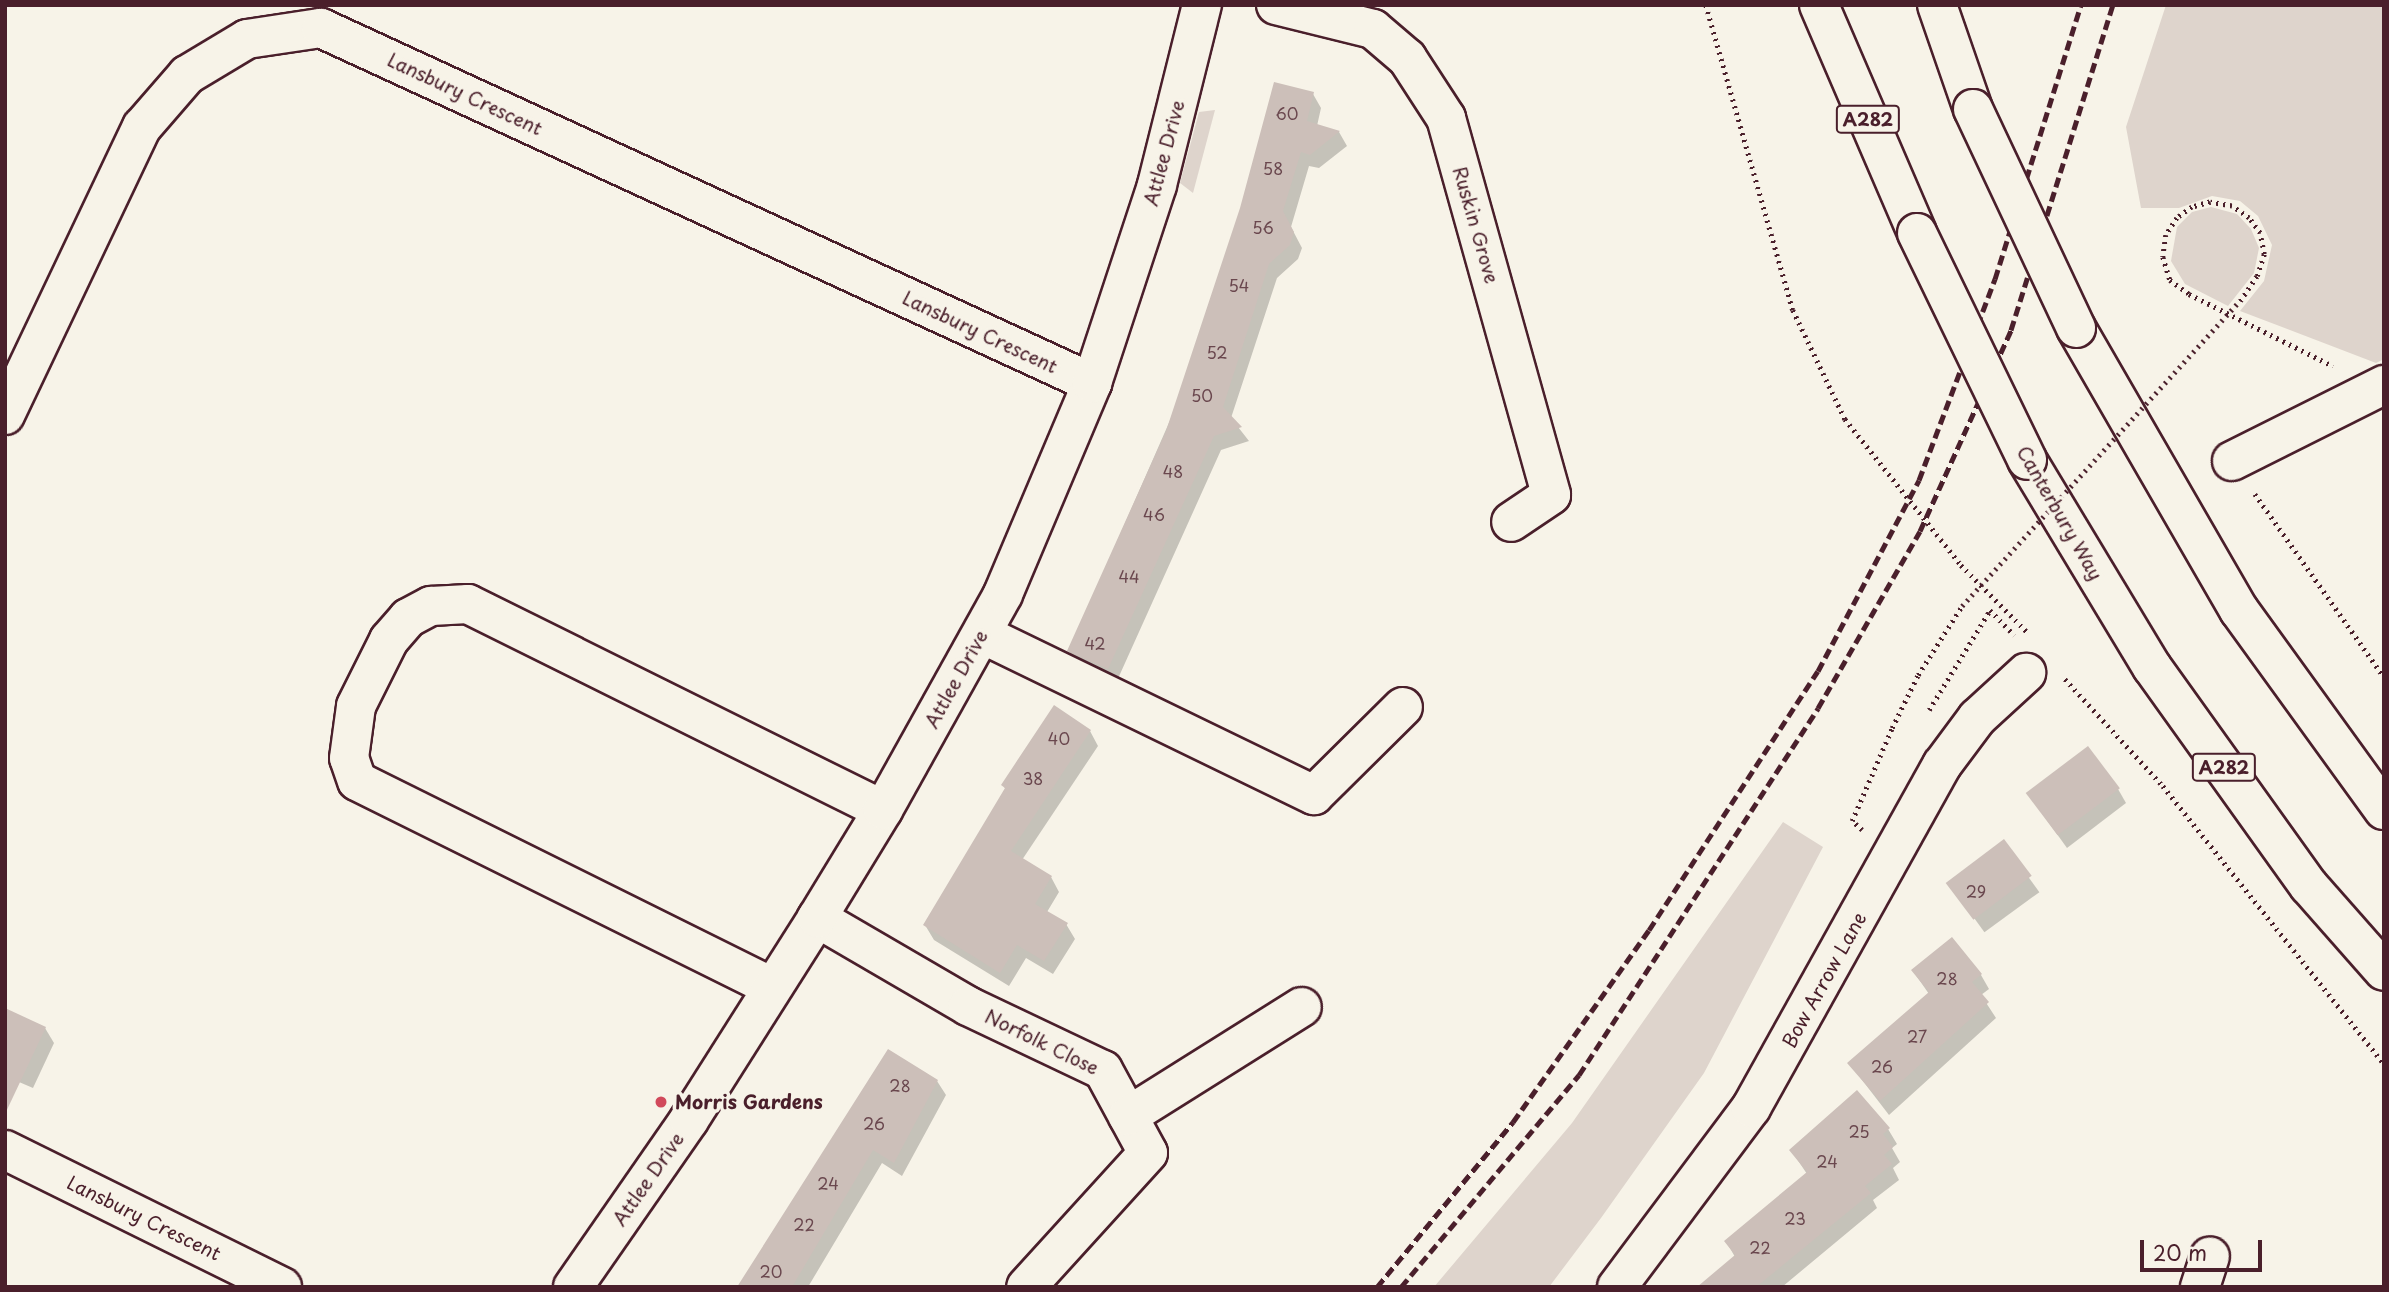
<!DOCTYPE html>
<style>
body{margin:0}
#map{position:relative;width:2389px;height:1292px;overflow:hidden;background:#f7f3e8;font-family:"Playpen Sans",sans-serif}
div>[style]{position:absolute}
.green>*{inset:0;background:#ded4cc}
.shadow>*{inset:0;background:#0003;transform-origin:0 0}
.building>*{inset:0;background:#ccbfb9;transform-origin:0 0}
.path>*{height:4.5px;margin-top:-2.25px;transform-origin:0;background:repeating-linear-gradient(90deg,#4a1f2b 0 2px,transparent 0 7px)}
.roads{filter:drop-shadow(2px 0 #4a1f2b) drop-shadow(-2px 0 #4a1f2b) drop-shadow(0 2px #4a1f2b) drop-shadow(0 -2px #4a1f2b)}
.minor>*{height:38px;margin:-19px;padding:0 19px;transform-origin:19px;border-radius:19px;background:#f7f3e8}
.highway>*{height:38px;margin:-19px;padding:0 19px;transform-origin:19px;border-radius:19px;background:#f7f3e8}
.rail>*{height:5px;margin-top:-2.5px;transform-origin:0;background:repeating-linear-gradient(90deg,#4a1f2b 0 10px,transparent 0 15px)}
.path-bridge>*{height:4.5px;margin-top:-2.25px;transform-origin:0;background:repeating-linear-gradient(90deg,#4a1f2b 0 2px,transparent 0 7px)}
.bridges{filter:drop-shadow(2px 0 #4a1f2b) drop-shadow(-2px 0 #4a1f2b) drop-shadow(0 2px #4a1f2b) drop-shadow(0 -2px #4a1f2b)}
.highway-bridge>*{height:38px;margin:-19px;padding:0 19px;transform-origin:19px;border-radius:19px;background:#f7f3e8}
.dots>*{width:19px;height:19px;translate:-50% -50%;box-sizing:border-box;border:4px solid #f7f3e8;border-radius:50%}
span{translate:-50% -50%;white-space:nowrap;text-align:center;line-height:1.15;-webkit-text-stroke:7px #f7f3e8;paint-order:stroke}
.number-label{font-size:16px;color:#6a474e}
.number-label span{-webkit-text-stroke-width:0}
.shield-label span{padding:2px 5px;background:#f7f3e8;border:2px solid;border-radius:5px;-webkit-text-stroke-width:0}
.shield-label{font-size:18px;color:#4a1f2b;font-weight:700}
.street-label{font-size:19px;color:#4a1f2b}
.poi-label{font-size:19px;color:#4a1f2b;font-weight:700}
.left{translate:0 -50%;text-align:left}
.frame{position:absolute;inset:0;border:7px solid #4a1f2b;pointer-events:none}
.scale{position:absolute;left:2140px;top:1240px;width:122px;height:32px;box-sizing:border-box;border:4px solid #4a1f2b;border-top:0;padding-left:9px;font-size:21px;line-height:24px;white-space:nowrap;color:#4a1f2b;-webkit-text-stroke:5px #f7f3e8;paint-order:stroke}
</style>
<div id="map">
<div class="green">
<div style="clip-path:polygon(2166px 5px,2384px 5px,2384px 359px,2376px 363px,2240px 311px,2264px 281px,2272px 245px,2258px 216px,2240px 201px,2212px 196px,2179px 208px,2141px 208px,2126px 127px)"></div>
<div style="clip-path:polygon(1215px 110px,1193px 193px,1180px 183px,1199px 112px)"></div>
<div style="clip-path:polygon(2211px 207px,2237px 214px,2251px 229px,2259px 248px,2254px 273px,2228px 306px,2185px 284px,2171px 261px,2177px 227px,2192px 212px)"></div>
<div style="clip-path:polygon(1783px 822px,1823px 847px,1704px 1073px,1601px 1218px,1549px 1287px,1434px 1287px,1572px 1123px)"></div>
</div>
<div class="shadow">
<div style="clip-path:polygon(1313px 94px,1321px 108px,1317px 126px,1339px 132px,1347px 146px,1319px 168px,1309px 166px,1291px 227px,1302px 248px,1298px 259px,1277px 278px,1231px 418px,1249px 441px,1221px 450px,1116px 683px,1077px 665px,1069px 651px)"></div>
<div style="clip-path:polygon(1090px 731px,1098px 746px,1022px 860px,1051px 877px,1059px 892px,1047px 912px,1066px 924px,1075px 939px,1053px 974px,1026px 958px,1009px 986px,934px 940px,925px 925px,1006px 790px,1003px 785px)"></div>
<div style="clip-path:polygon(2118px 789px,2126px 803px,2067px 848px,2028px 794px)"></div>
<div style="left:2003px;top:842px;width:62px;height:68px;rotate:54deg"></div>
<div style="clip-path:polygon(1913px 971px,1981px 975px,1989px 989px,1981px 995px,1996px 1018px,1889px 1115px,1849px 1063px,1929px 994px)"></div>
<div style="clip-path:polygon(45px 1028px,54px 1043px,33px 1088px,5px 1076px)"></div>
<div style="clip-path:polygon(937px 1081px,946px 1095px,902px 1176px,882px 1163px,808px 1287px,740px 1287px)"></div>
<div style="clip-path:polygon(1888px 1129px,1897px 1144px,1892px 1148px,1900px 1162px,1893px 1168px,1899px 1180px,1873px 1200px,1877px 1208px,1782px 1287px,1699px 1287px,1735px 1257px,1726px 1241px,1807px 1174px,1791px 1150px)"></div>
</div>
<div class="building">
<div style="clip-path:polygon(1274px 82px,1314px 92px,1307px 121px,1340px 131px,1310px 155px,1301px 152px,1283px 211px,1294px 232px,1290px 245px,1269px 264px,1223px 407px,1242px 427px,1214px 436px,1108px 669px,1067px 651px,1166px 431px,1240px 208px)"></div>
<div style="clip-path:polygon(1054px 705px,1091px 730px,1011px 851px,1052px 876px,1035px 904px,1068px 923px,1044px 961px,1017px 945px,1000px 973px,923px 925px,1005px 788px,1001px 785px)"></div>
<div style="left:2088px;top:746px;width:53px;height:78px;rotate:53deg"></div>
<div style="left:2004px;top:839px;width:46px;height:73px;rotate:53deg"></div>
<div style="clip-path:polygon(1952px 937px,1982px 974px,1972px 982px,1989px 1002px,1880px 1101px,1847px 1063px,1929px 992px,1911px 970px)"></div>
<div style="clip-path:polygon(5px 1008px,46px 1027px,5px 1114px)"></div>
<div style="clip-path:polygon(888px 1049px,938px 1080px,894px 1163px,873px 1150px,792px 1287px,737px 1287px)"></div>
<div style="clip-path:polygon(1857px 1090px,1890px 1128px,1883px 1134px,1893px 1147px,1884px 1155px,1892px 1164px,1865px 1186px,1871px 1193px,1756px 1287px,1697px 1287px,1735px 1255px,1724px 1241px,1807px 1172px,1789px 1150px)"></div>
</div>
<div class="path">
<div style="left:1706px;top:5px;width:317px;rotate:74.1deg"></div>
<div style="left:1793px;top:310px;width:121px;rotate:64.5deg"></div>
<div style="left:2170px;top:280px;width:24px;rotate:36deg"></div>
<div style="left:2189px;top:294px;width:161px;rotate:26.6deg"></div>
<div style="left:2255px;top:494px;width:224px;rotate:54.8deg"></div>
<div style="left:1961px;top:565px;width:94px;rotate:45.4deg"></div>
<div style="left:2065px;top:679px;width:145px;rotate:47.5deg"></div>
<div style="left:2163px;top:786px;width:355px;rotate:51.5deg"></div>
<div style="left:1929px;top:710px;width:117px;rotate:-58.6deg"></div>
<div style="left:1990px;top:610px;width:35px;rotate:46deg"></div>
<div style="left:1862px;top:830px;width:13px;rotate:-138deg"></div>
<div style="left:1852px;top:821px;width:101px;rotate:-66.7deg"></div>
<div style="left:1892px;top:728px;width:59px;rotate:-63.9deg"></div>
<div style="left:1918px;top:675px;width:82px;rotate:-57.5deg"></div>
</div>
<div class="roads">
<div class="minor">
<div style="left:1276px;top:5px;width:100px;rotate:13.9deg"></div>
<div style="left:1373px;top:29px;width:45px;rotate:40.5deg"></div>
<div style="left:1407px;top:58px;width:72px;rotate:57deg"></div>
<div style="left:1446px;top:118px;width:391px;rotate:74.4deg"></div>
<div style="left:1551px;top:495px;width:48px;rotate:146deg"></div>
<div style="left:5px;top:415px;width:319px;rotate:-64.6deg"></div>
<div style="left:142px;top:127px;width:69px;rotate:-49.1deg"></div>
<div style="left:187px;top:75px;width:70px;rotate:-31deg"></div>
<div style="left:247px;top:39px;width:75px;rotate:-8.5deg"></div>
<div style="left:321px;top:28px;width:849px;rotate:24.72deg"></div>
<div style="left:2232px;top:461px;width:170px;rotate:-26.6deg"></div>
<div style="left:982px;top:634px;width:369px;rotate:25.9deg"></div>
<div style="left:1314px;top:795px;width:125px;rotate:-44.7deg"></div>
<div style="left:817px;top:918px;width:175px;rotate:30.2deg"></div>
<div style="left:968px;top:1006px;width:149px;rotate:25.4deg"></div>
<div style="left:1103px;top:1070px;width:94px;rotate:61.5deg"></div>
<div style="left:1148px;top:1153px;width:181px;rotate:132.3deg"></div>
<div style="left:772px;top:987px;width:463px;rotate:-153.6deg"></div>
<div style="left:357px;top:781px;width:24px;rotate:-109deg"></div>
<div style="left:349px;top:758px;width:52px;rotate:-82.3deg"></div>
<div style="left:356px;top:706px;width:74px;rotate:-63.4deg"></div>
<div style="left:389px;top:640px;width:29px;rotate:-49deg"></div>
<div style="left:408px;top:618px;width:26px;rotate:-28deg"></div>
<div style="left:431px;top:606px;width:37px;rotate:-3deg"></div>
<div style="left:468px;top:604px;width:463px;rotate:26.4deg"></div>
<div style="left:1128px;top:1116px;width:205px;rotate:-32.1deg"></div>
<div style="left:5px;top:1150px;width:309px;rotate:26.3deg"></div>
<div style="left:573px;top:1287px;width:203px;rotate:-55.2deg"></div>
<div style="left:689px;top:1120px;width:239px;rotate:-57.6deg"></div>
<div style="left:817px;top:918px;width:127px;rotate:-58.6deg"></div>
<div style="left:883px;top:810px;width:247px;rotate:-60.9deg"></div>
<div style="left:1003px;top:594px;width:229px;rotate:-67.1deg"></div>
<div style="left:1092px;top:383px;width:208px;rotate:-71.8deg"></div>
<div style="left:1157px;top:185px;width:186px;rotate:-76deg"></div>
<div style="left:1617px;top:1287px;width:224px;rotate:-53.2deg"></div>
<div style="left:1751px;top:1108px;width:393px;rotate:-60.9deg"></div>
<div style="left:1942px;top:765px;width:59px;rotate:-53.3deg"></div>
<div style="left:1977px;top:718px;width:67px;rotate:-42.6deg"></div>
<div style="left:2200px;top:1287px;width:32px;rotate:-72deg"></div>
</div>
<div class="highway">
<div style="left:1819px;top:5px;width:248px;rotate:66.7deg"></div>
<div style="left:1937px;top:5px;width:110px;rotate:70.9deg"></div>
<div style="left:2076px;top:328px;width:326px;rotate:60deg"></div>
<div style="left:2239px;top:610px;width:247px;rotate:54.1deg"></div>
<div style="left:2027px;top:460px;width:242px;rotate:58.9deg"></div>
<div style="left:2152px;top:667px;width:269px;rotate:54.4deg"></div>
<div style="left:2309px;top:886px;width:113px;rotate:48.6deg"></div>
</div>
</div>
<div class="rail">
<div style="left:1377px;top:1287px;width:214px;rotate:-50.5deg"></div>
<div style="left:1513px;top:1122px;width:235px;rotate:-54.7deg"></div>
<div style="left:1649px;top:930px;width:309px;rotate:-56.9deg"></div>
<div style="left:1818px;top:671px;width:216px;rotate:-62.1deg"></div>
<div style="left:1919px;top:480px;width:215px;rotate:-69.3deg"></div>
<div style="left:1995px;top:279px;width:287px;rotate:-72.6deg"></div>
<div style="left:1401px;top:1287px;width:277px;rotate:-50deg"></div>
<div style="left:1579px;top:1075px;width:438px;rotate:-56.9deg"></div>
<div style="left:1818px;top:708px;width:204px;rotate:-60deg"></div>
<div style="left:1920px;top:531px;width:221px;rotate:-65.6deg"></div>
<div style="left:2011px;top:330px;width:341px;rotate:-72.6deg"></div>
</div>
<div class="path-bridge">
<div style="left:1845px;top:419px;width:186px;rotate:51.5deg"></div>
<div style="left:1962px;top:606px;width:413px;rotate:-47.7deg"></div>
<div style="left:2240px;top:301px;width:30px;rotate:-56deg"></div>
<div style="left:2257px;top:276px;width:23px;rotate:-72deg"></div>
<div style="left:2264px;top:254px;width:21px;rotate:-101deg"></div>
<div style="left:2260px;top:233px;width:19px;rotate:-126deg"></div>
<div style="left:2249px;top:218px;width:21px;rotate:-145deg"></div>
<div style="left:2232px;top:206px;width:22px;rotate:-170deg"></div>
<div style="left:2210px;top:202px;width:19px;rotate:164deg"></div>
<div style="left:2192px;top:207px;width:19px;rotate:144deg"></div>
<div style="left:2177px;top:218px;width:20px;rotate:123deg"></div>
<div style="left:2166px;top:235px;width:22px;rotate:98deg"></div>
<div style="left:2163px;top:257px;width:24px;rotate:73deg"></div>
</div>
<div class="bridges">
<div class="highway-bridge">
<div style="left:1973px;top:109px;width:242px;rotate:64.8deg"></div>
<div style="left:1917px;top:233px;width:252px;rotate:64.1deg"></div>
</div>
</div>
<div class="dots">
<div style="left:661px;top:1102px;background:#d1495b"></div>
</div>
<div class="number-label">
<span style="left:1287px;top:113px">60</span>
<span style="left:1273px;top:168px">58</span>
<span style="left:1263px;top:227px">56</span>
<span style="left:1239px;top:285px">54</span>
<span style="left:1217px;top:352px">52</span>
<span style="left:1202px;top:395px">50</span>
<span style="left:1173px;top:471px">48</span>
<span style="left:1154px;top:514px">46</span>
<span style="left:1129px;top:576px">44</span>
<span style="left:1095px;top:643px">42</span>
<span style="left:1059px;top:738px">40</span>
<span style="left:1033px;top:778px">38</span>
<span style="left:1976px;top:891px">29</span>
<span style="left:1947px;top:978px">28</span>
<span style="left:1917px;top:1036px">27</span>
<span style="left:1882px;top:1066px">26</span>
<span style="left:900px;top:1085px">28</span>
<span style="left:874px;top:1123px">26</span>
<span style="left:1859px;top:1131px">25</span>
<span style="left:1827px;top:1161px">24</span>
<span style="left:828px;top:1183px">24</span>
<span style="left:1795px;top:1218px">23</span>
<span style="left:804px;top:1224px">22</span>
<span style="left:1760px;top:1247px">22</span>
<span style="left:771px;top:1271px">20</span>
</div>
<div class="shield-label">
<span style="left:1868px;top:119px">A282</span>
<span style="left:2224px;top:767px">A282</span>
</div>
<div class="street-label">
<span style="left:465px;top:94px;rotate:25deg">Lansbury Crescent</span>
<span style="left:1164px;top:153px;rotate:-75deg">Attlee Drive</span>
<span style="left:1476px;top:225px;rotate:74deg">Ruskin Grove</span>
<span style="left:980px;top:332px;rotate:25deg">Lansbury Crescent</span>
<span style="left:2060px;top:513px;rotate:60deg">Canterbury Way</span>
<span style="left:956px;top:679px;rotate:-61deg">Attlee Drive</span>
<span style="left:1824px;top:980px;rotate:-61deg">Bow Arrow Lane</span>
<span style="left:1042px;top:1042px;rotate:26deg">Norfolk Close</span>
<span style="left:648px;top:1179px;rotate:-55deg">Attlee Drive</span>
<span style="left:144px;top:1218px;rotate:26deg">Lansbury Crescent</span>
</div>
<div class="poi-label">
<span class="left" style="left:675px;top:1102px">Morris Gardens</span>
</div>
<div class="frame"></div>
<div class="scale">20 m</div>
</div>
